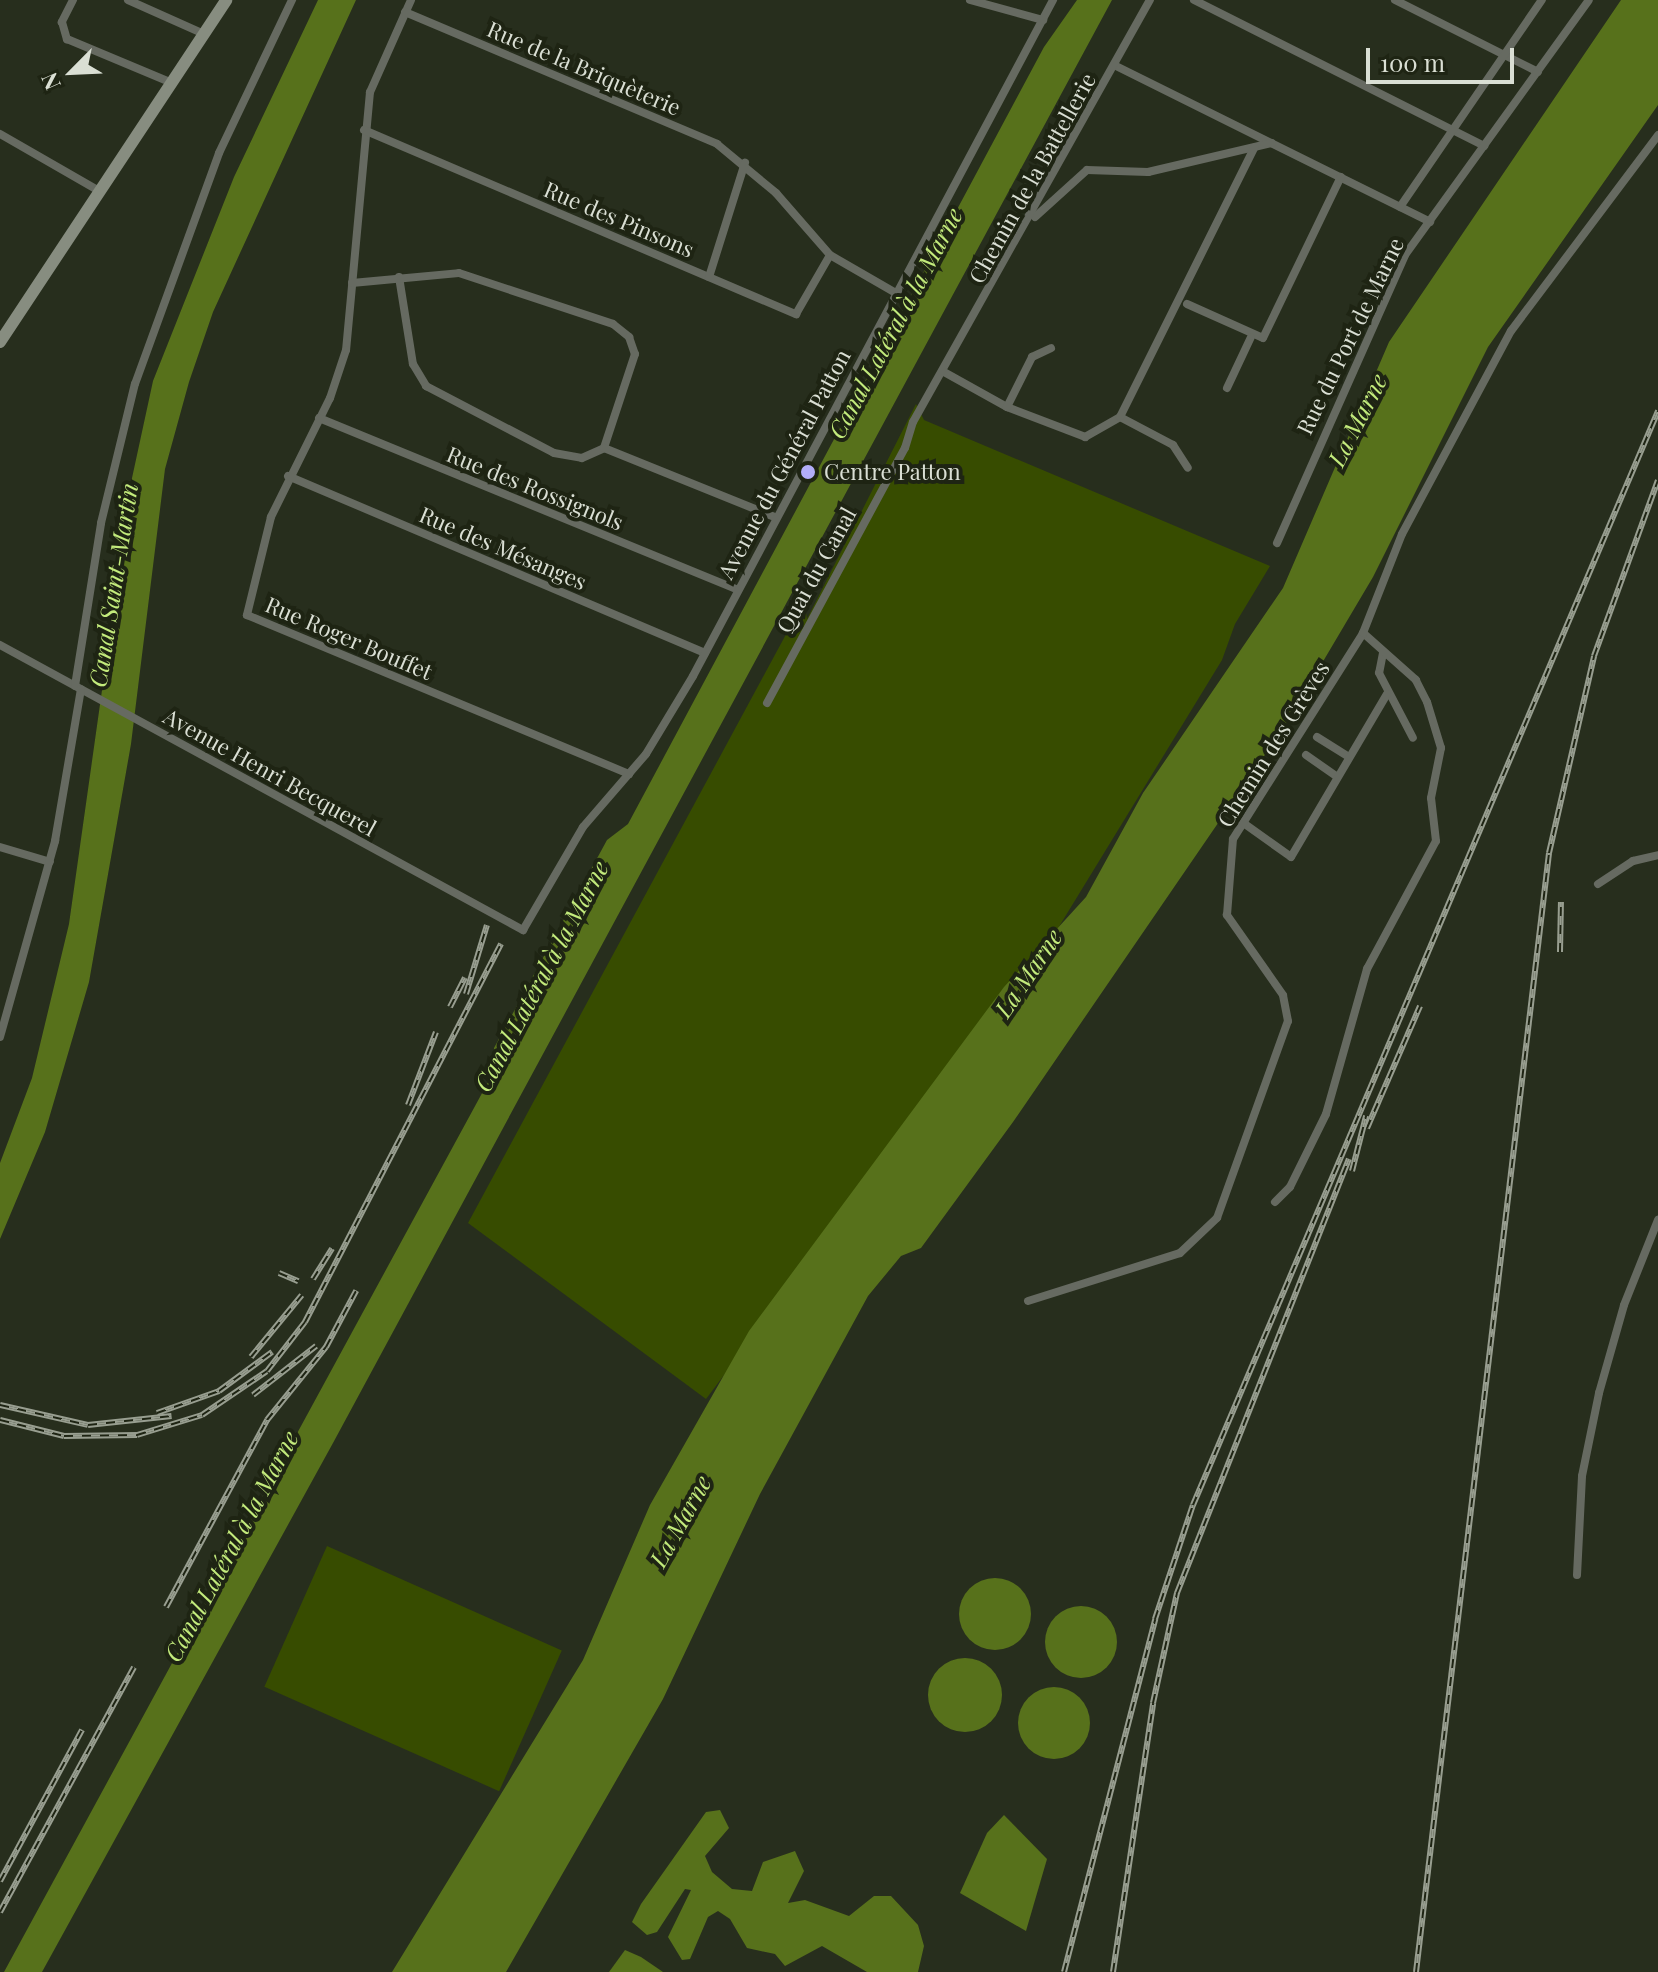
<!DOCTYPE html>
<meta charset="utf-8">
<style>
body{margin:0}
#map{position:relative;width:1658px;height:1972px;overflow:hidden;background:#272e1d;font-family:"Playfair Display",serif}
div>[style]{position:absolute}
.green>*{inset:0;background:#374c00;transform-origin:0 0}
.water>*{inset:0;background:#57711b}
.round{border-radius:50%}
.street>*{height:8px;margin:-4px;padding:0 4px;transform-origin:4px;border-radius:4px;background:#666a61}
.secondary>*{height:12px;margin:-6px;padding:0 6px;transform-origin:6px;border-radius:6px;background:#878d80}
.rail>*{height:6px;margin-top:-3px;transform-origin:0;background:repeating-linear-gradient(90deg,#1e2413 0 9px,#989e90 0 18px);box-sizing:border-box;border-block:2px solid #989e90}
.dots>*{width:22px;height:22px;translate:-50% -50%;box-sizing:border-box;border:4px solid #1e2413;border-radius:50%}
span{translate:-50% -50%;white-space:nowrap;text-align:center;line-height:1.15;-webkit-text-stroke:8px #1e2413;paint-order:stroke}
.street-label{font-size:22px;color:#dadfd4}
.poi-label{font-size:22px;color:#dadfd4}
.left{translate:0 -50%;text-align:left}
.water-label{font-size:24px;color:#c3eb7c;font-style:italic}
.north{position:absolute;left:32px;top:32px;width:80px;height:80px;-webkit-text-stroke:6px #1e2413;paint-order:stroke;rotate:246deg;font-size:22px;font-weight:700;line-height:32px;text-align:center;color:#dadfd4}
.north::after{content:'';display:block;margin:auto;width:28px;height:36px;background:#dadfd4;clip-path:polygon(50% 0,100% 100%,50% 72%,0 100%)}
.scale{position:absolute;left:1366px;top:48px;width:148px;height:36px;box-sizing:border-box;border:4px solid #dadfd4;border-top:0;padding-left:10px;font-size:24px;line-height:28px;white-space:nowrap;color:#dadfd4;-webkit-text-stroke:6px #1e2413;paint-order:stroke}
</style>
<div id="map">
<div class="green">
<div style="clip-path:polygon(916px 404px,924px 420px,1270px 566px,1235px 624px,1222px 660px,1049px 943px,706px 1399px,468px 1223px,804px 601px,807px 619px)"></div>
<div style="left:327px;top:1546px;width:257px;height:154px;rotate:24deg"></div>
</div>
<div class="water">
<div style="clip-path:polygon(318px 0,356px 0,213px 312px,189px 382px,165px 469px,131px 744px,89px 982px,45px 1132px,0 1239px,0 1163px,32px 1078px,69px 924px,132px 478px,153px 381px,234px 177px)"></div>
<div style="clip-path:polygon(1077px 0,1112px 0,333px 1443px,42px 1972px,4px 1972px,493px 1073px,494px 1048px,607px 840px,628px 824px,1044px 47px)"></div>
<div style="clip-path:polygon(1621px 0,1658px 0,1658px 105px,1488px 347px,1373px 577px,1286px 724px,1013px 1122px,921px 1248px,901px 1256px,868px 1296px,760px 1494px,663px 1699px,506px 1972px,392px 1972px,583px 1660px,650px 1505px,749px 1331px,1004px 987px,1086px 897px,1143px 793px,1283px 588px,1389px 342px)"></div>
<div class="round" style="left:959px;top:1578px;width:72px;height:72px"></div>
<div class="round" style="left:1045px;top:1606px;width:72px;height:72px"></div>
<div class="round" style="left:928px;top:1658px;width:74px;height:74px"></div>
<div class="round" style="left:1018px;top:1687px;width:72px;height:72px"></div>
<div style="clip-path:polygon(720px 1810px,729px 1828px,705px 1856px,712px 1872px,732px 1889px,752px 1891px,763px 1862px,795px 1851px,804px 1871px,788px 1903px,805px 1900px,849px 1916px,874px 1896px,891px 1896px,918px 1925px,924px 1946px,918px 1972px,867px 1972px,822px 1946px,785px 1966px,775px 1954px,747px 1948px,730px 1919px,718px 1911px,708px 1917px,690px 1959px,682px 1960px,668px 1937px,691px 1890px,685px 1889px,657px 1932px,647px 1935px,632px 1922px,641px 1904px,706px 1812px)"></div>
<div style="clip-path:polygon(1004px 1815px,1047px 1859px,1026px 1931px,960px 1893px,987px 1833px)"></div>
<div style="clip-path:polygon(625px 1950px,641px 1957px,663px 1972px,609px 1972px)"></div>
</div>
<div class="street">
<div style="left:73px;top:0;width:25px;rotate:117deg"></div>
<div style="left:62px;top:22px;width:18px;rotate:74deg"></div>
<div style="left:67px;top:39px;width:114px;rotate:22.7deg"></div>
<div style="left:128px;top:0;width:83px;rotate:24.1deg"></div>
<div style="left:411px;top:0;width:101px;rotate:114deg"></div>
<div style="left:370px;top:92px;width:259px;rotate:95.3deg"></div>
<div style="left:346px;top:350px;width:51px;rotate:108.4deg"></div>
<div style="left:330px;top:398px;width:133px;rotate:116.4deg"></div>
<div style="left:271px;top:517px;width:101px;rotate:103.8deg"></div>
<div style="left:247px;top:615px;width:414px;rotate:22.6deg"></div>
<div style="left:970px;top:0;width:76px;rotate:15.3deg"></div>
<div style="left:1194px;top:0;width:325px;rotate:26.7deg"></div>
<div style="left:1395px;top:0;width:160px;rotate:26.7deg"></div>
<div style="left:405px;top:12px;width:339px;rotate:22.9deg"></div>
<div style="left:717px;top:144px;width:77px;rotate:39.7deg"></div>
<div style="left:776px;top:193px;width:82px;rotate:48.9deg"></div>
<div style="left:830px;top:255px;width:74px;rotate:30deg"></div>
<div style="left:1114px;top:65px;width:353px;rotate:26.4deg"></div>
<div style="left:364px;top:130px;width:470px;rotate:23.1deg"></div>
<div style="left:796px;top:314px;width:68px;rotate:-60deg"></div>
<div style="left:0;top:134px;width:116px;rotate:29.9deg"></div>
<div style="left:1400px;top:207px;width:251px;rotate:-55.6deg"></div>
<div style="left:1035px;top:217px;width:70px;rotate:-42.1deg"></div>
<div style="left:1087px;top:170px;width:61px;rotate:1.9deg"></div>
<div style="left:1148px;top:172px;width:127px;rotate:-13.2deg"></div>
<div style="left:399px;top:277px;width:88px;rotate:80.9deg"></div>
<div style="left:413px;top:364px;width:26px;rotate:59deg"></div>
<div style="left:426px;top:386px;width:144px;rotate:27.6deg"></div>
<div style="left:554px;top:453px;width:28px;rotate:10deg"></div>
<div style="left:582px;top:458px;width:24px;rotate:-24deg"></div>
<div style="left:709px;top:277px;width:120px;rotate:-72.5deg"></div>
<div style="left:352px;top:283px;width:107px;rotate:-5.3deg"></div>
<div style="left:459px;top:273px;width:162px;rotate:18.3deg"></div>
<div style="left:613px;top:324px;width:21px;rotate:39deg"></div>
<div style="left:629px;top:337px;width:18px;rotate:71deg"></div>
<div style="left:635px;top:354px;width:99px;rotate:108.3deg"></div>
<div style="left:604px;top:448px;width:184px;rotate:22deg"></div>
<div style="left:1187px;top:304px;width:83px;rotate:24.1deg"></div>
<div style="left:1263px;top:338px;width:179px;rotate:-64.2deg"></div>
<div style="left:944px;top:372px;width:72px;rotate:29.1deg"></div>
<div style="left:1007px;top:407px;width:84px;rotate:21deg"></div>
<div style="left:1085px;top:437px;width:40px;rotate:-29.7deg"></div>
<div style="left:1120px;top:417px;width:60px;rotate:27.8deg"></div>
<div style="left:1173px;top:445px;width:27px;rotate:57deg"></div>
<div style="left:1227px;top:388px;width:56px;rotate:-64.8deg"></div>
<div style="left:1007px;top:407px;width:56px;rotate:-63.4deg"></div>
<div style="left:1032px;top:357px;width:21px;rotate:-25deg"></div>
<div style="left:1120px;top:417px;width:301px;rotate:-63.5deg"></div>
<div style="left:319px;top:418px;width:453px;rotate:22.3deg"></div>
<div style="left:288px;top:476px;width:453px;rotate:23deg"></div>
<div style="left:1277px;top:543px;width:315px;rotate:-66deg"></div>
<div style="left:1405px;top:255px;width:314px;rotate:-54.2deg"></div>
<div style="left:0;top:645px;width:596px;rotate:28.59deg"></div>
<div style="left:523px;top:930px;width:119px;rotate:-59.8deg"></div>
<div style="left:583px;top:827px;width:96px;rotate:-49.2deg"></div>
<div style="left:646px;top:754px;width:91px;rotate:-58.9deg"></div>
<div style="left:693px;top:676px;width:766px;rotate:-61.96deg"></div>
<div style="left:1383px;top:653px;width:20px;rotate:101deg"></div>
<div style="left:1379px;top:673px;width:73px;rotate:62.4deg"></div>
<div style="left:75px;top:686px;width:165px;rotate:-80.9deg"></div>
<div style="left:101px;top:523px;width:143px;rotate:-76.3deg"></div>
<div style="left:135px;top:384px;width:246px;rotate:-70deg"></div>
<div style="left:219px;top:153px;width:170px;rotate:-64.5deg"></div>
<div style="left:767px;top:703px;width:290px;rotate:-61.6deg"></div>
<div style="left:905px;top:448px;width:27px;rotate:-73deg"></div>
<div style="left:913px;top:422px;width:484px;rotate:-60.7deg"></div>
<div style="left:1317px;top:737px;width:38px;rotate:32deg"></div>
<div style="left:1306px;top:755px;width:38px;rotate:35deg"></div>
<div style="left:1242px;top:822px;width:60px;rotate:35.5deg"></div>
<div style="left:1291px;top:857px;width:189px;rotate:-59.5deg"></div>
<div style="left:0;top:847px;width:52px;rotate:16.7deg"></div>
<div style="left:1598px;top:884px;width:42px;rotate:-33.3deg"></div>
<div style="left:1633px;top:861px;width:26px;rotate:-13deg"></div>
<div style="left:0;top:1037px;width:204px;rotate:-74.3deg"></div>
<div style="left:55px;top:841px;width:154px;rotate:-80.3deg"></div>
<div style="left:1275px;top:1202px;width:21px;rotate:-45deg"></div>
<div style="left:1290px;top:1187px;width:81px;rotate:-63.7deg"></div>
<div style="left:1326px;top:1114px;width:151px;rotate:-74.2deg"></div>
<div style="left:1367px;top:969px;width:145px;rotate:-61.7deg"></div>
<div style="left:1436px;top:841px;width:43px;rotate:-96.6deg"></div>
<div style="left:1431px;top:798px;width:51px;rotate:-78.7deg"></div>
<div style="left:1441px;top:748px;width:48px;rotate:-106.9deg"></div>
<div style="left:1427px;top:702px;width:25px;rotate:-117deg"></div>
<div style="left:1416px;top:680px;width:71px;rotate:-138.4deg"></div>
<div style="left:1028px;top:1301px;width:159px;rotate:-17.5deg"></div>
<div style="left:1180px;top:1253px;width:51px;rotate:-43.4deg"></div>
<div style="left:1217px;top:1218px;width:209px;rotate:-70.2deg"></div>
<div style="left:1288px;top:1021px;width:26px;rotate:-101deg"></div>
<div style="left:1283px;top:995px;width:98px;rotate:-125deg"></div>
<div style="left:1227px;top:915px;width:76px;rotate:-85.5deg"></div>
<div style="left:1233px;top:839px;width:244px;rotate:-57.7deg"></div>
<div style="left:1363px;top:633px;width:106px;rotate:-68.5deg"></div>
<div style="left:1402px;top:534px;width:230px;rotate:-61.8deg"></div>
<div style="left:1511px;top:331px;width:245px;rotate:-53.1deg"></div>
<div style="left:1577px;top:1575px;width:99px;rotate:-87.1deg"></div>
<div style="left:1582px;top:1476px;width:85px;rotate:-78.4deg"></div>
<div style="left:1599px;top:1393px;width:91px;rotate:-74.1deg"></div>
<div style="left:1624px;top:1305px;width:92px;rotate:-68.2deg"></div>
</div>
<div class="secondary">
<div style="left:0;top:342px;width:410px;rotate:-56.5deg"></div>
</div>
<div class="rail">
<div style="left:1560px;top:952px;width:50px;rotate:-88.9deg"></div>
<div style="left:466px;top:994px;width:72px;rotate:-73.1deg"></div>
<div style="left:450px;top:1007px;width:33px;rotate:-63deg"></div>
<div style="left:408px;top:1105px;width:78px;rotate:-69deg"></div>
<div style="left:1367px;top:1128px;width:133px;rotate:-66.5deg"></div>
<div style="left:1352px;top:1171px;width:57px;rotate:-75.7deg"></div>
<div style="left:279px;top:1273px;width:21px;rotate:23deg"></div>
<div style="left:313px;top:1279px;width:36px;rotate:-58deg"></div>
<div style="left:251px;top:1357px;width:80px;rotate:-50.6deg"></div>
<div style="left:253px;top:1395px;width:80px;rotate:-37.9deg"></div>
<div style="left:0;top:1405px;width:90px;rotate:12.8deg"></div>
<div style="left:88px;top:1425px;width:84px;rotate:-6.1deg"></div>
<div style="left:157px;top:1413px;width:66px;rotate:-19.5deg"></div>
<div style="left:219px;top:1391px;width:66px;rotate:-36.3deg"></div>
<div style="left:0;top:1420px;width:66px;rotate:14deg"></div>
<div style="left:64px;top:1436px;width:73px;rotate:-0.8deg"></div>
<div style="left:137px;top:1435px;width:68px;rotate:-17.1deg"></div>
<div style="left:202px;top:1415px;width:78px;rotate:-34.1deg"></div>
<div style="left:267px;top:1371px;width:62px;rotate:-52.2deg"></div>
<div style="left:305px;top:1322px;width:426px;rotate:-62.6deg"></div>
<div style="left:166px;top:1607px;width:213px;rotate:-61.6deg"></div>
<div style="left:267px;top:1420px;width:94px;rotate:-51.1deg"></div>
<div style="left:326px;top:1347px;width:64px;rotate:-61.8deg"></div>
<div style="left:0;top:1881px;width:172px;rotate:-61.5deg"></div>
<div style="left:0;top:1912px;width:279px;rotate:-61.3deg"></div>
<div style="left:1064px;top:1972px;width:365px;rotate:-75.5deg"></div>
<div style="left:1155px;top:1619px;width:120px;rotate:-71.6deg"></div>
<div style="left:1193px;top:1505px;width:1189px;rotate:-66.97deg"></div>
<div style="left:1113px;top:1972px;width:272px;rotate:-81.5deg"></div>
<div style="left:1153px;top:1703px;width:113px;rotate:-77.7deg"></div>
<div style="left:1177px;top:1593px;width:467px;rotate:-68.4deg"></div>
<div style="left:1416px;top:1972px;width:1127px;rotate:-83.22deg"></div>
<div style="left:1549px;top:853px;width:202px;rotate:-77.1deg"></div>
<div style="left:1594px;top:656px;width:187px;rotate:-70deg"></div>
</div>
<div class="dots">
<div style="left:808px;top:472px;background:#b2adf9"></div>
</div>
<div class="street-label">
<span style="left:584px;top:68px;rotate:23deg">Rue de la Briquèterie</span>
<span style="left:1032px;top:178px;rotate:-61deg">Chemin de la Battellerie</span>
<span style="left:619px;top:219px;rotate:23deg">Rue des Pinsons</span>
<span style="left:1350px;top:336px;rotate:-64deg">Rue du Port de Marne</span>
<span style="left:784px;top:464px;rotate:-62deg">Avenue du Général Patton</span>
<span style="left:535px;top:488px;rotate:22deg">Rue des Rossignols</span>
<span style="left:503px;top:548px;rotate:23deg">Rue des Mésanges</span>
<span style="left:816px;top:570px;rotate:-61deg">Quai du Canal</span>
<span style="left:349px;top:638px;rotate:23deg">Rue Roger Bouffet</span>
<span style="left:1273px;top:744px;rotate:-58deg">Chemin des Grèves</span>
<span style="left:270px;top:772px;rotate:29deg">Avenue Henri Becquerel</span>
</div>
<div class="poi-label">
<span class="left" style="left:824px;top:472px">Centre Patton</span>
</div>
<div class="water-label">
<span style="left:895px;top:323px;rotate:-62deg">Canal Latéral à la Marne</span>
<span style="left:1357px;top:420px;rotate:-63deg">La Marne</span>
<span style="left:113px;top:585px;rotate:-81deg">Canal Saint-Martin</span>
<span style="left:1028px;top:973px;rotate:-56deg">La Marne</span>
<span style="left:541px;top:976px;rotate:-62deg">Canal Latéral à la Marne</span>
<span style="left:680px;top:1521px;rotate:-61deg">La Marne</span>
<span style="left:231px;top:1546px;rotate:-62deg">Canal Latéral à la Marne</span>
</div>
<div class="north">N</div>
<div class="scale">100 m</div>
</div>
